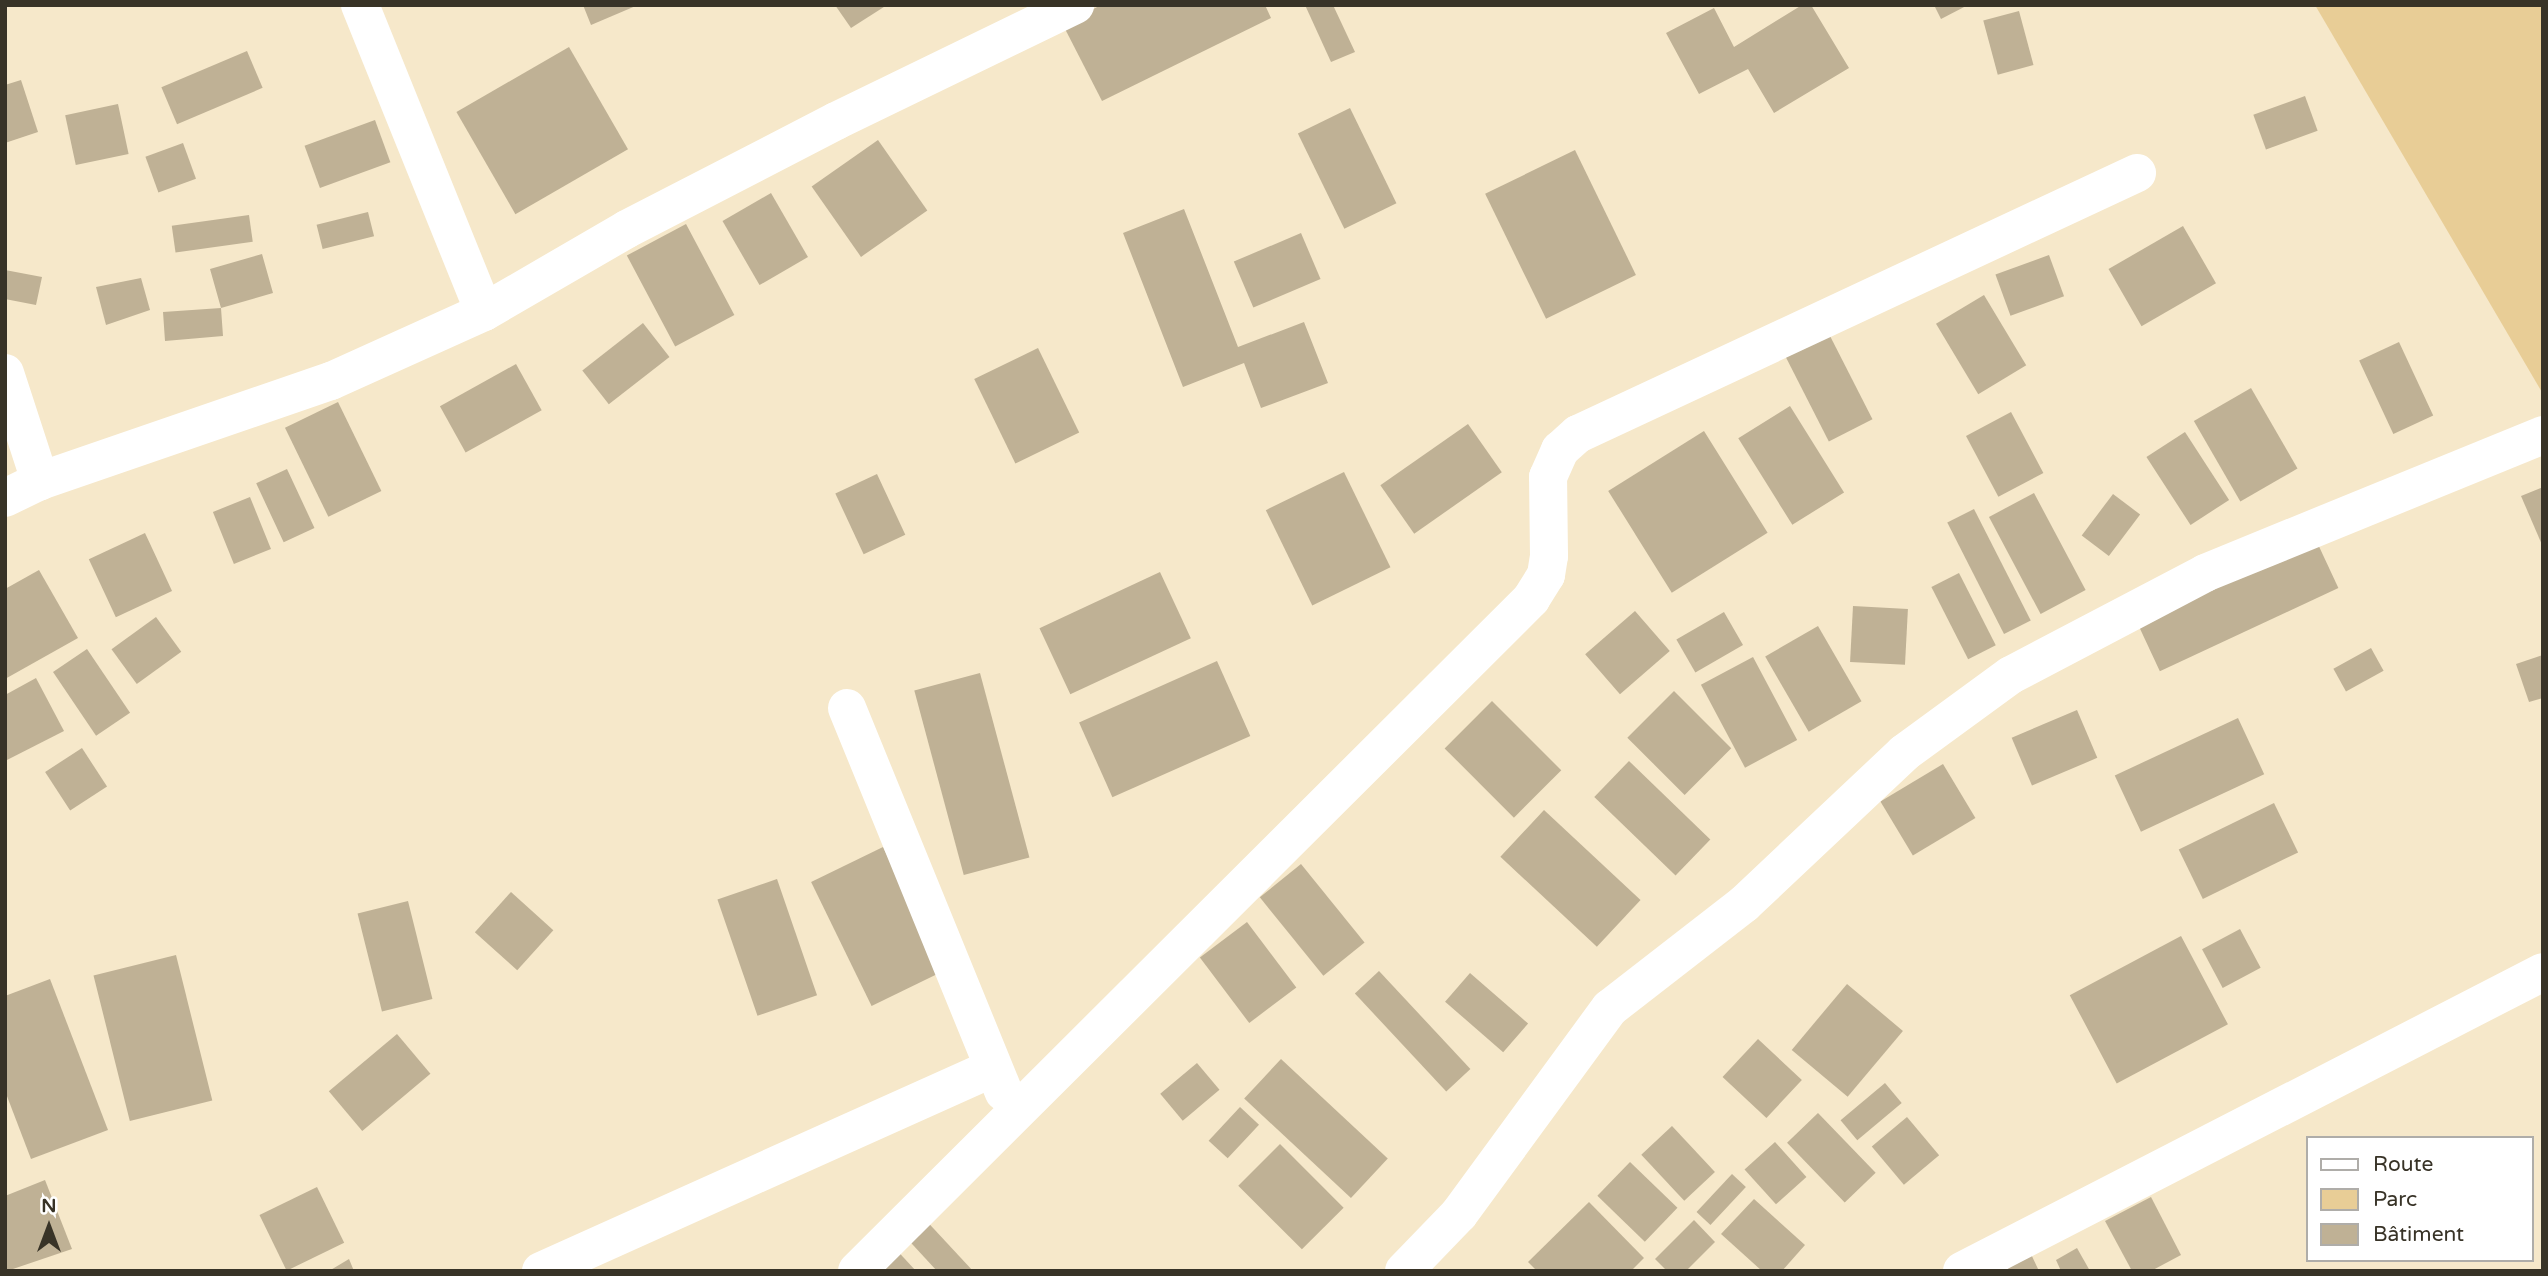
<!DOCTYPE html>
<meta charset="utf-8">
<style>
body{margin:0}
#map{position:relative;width:2548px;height:1276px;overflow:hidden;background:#f6e8ca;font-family:"Varela Round",sans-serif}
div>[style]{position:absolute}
.green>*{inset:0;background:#e8cd96}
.building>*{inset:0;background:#bfb195;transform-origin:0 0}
.minor>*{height:38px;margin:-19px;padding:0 19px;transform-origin:19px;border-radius:19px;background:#fff}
span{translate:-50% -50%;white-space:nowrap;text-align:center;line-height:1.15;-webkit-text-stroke:5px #fff;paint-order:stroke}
.frame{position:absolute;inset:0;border:7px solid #383327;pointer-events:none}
.legend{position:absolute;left:2306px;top:1136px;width:228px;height:126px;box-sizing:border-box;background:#fff;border:2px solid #afada9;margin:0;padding:9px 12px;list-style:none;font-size:21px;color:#383327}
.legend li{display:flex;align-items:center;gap:14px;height:35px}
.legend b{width:35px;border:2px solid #afada9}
.north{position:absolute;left:14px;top:1192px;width:70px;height:70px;-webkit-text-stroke:5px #fff;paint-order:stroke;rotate:0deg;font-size:19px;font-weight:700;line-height:28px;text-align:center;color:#383327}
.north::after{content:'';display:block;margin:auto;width:24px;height:32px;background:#383327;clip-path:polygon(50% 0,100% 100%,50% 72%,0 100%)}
</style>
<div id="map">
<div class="green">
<div style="clip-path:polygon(2315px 5px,2543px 5px,2543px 394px)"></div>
</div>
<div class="building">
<div style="clip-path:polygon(583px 5px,638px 5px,591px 25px)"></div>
<div style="clip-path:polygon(835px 5px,887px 5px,851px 28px)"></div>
<div style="clip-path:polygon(1101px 5px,1265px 5px,1271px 18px,1102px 101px,1063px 25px)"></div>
<div style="clip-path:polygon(1305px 5px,1333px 5px,1355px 52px,1331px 62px)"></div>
<div style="clip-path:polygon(1802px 5px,1811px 5px,1849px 68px,1774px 113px,1748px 69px,1699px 94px,1666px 33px,1714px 8px,1734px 47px)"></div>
<div style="clip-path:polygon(1934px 5px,1968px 5px,1941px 19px)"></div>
<div style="left:2019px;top:11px;width:56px;height:37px;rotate:75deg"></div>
<div style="left:569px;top:47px;width:118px;height:130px;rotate:60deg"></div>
<div style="left:247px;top:51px;width:40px;height:93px;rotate:67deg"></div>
<div style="clip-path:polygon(21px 80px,38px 132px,5px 143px,5px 85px)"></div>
<div style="left:2305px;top:96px;width:37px;height:55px;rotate:70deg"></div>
<div style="left:118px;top:104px;width:51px;height:54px;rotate:78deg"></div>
<div style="left:1350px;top:108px;width:106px;height:58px;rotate:64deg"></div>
<div style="left:375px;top:120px;width:45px;height:75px;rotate:70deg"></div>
<div style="left:878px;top:140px;width:86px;height:81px;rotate:55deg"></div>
<div style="left:183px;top:143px;width:38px;height:40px;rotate:70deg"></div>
<div style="left:1575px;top:150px;width:139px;height:100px;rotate:64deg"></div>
<div style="left:771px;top:193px;width:74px;height:56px;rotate:60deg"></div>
<div style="clip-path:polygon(1184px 209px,1238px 347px,1304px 322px,1328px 383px,1261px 408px,1244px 363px,1183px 387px,1123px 233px)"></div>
<div style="left:368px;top:212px;width:25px;height:53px;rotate:76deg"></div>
<div style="left:249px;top:215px;width:27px;height:78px;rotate:82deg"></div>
<div style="left:686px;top:224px;width:103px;height:67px;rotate:62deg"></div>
<div style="left:2183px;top:226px;width:66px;height:86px;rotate:60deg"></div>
<div style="left:1301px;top:233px;width:50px;height:73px;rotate:67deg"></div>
<div style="clip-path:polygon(262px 254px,273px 293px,221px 308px,223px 336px,165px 341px,163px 312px,221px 308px,210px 269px)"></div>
<div style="left:2049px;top:255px;width:44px;height:57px;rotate:70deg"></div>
<div style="clip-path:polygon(5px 270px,42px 277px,36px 305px,5px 299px)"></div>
<div style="clip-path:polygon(141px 278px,150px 310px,106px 325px,96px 287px)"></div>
<div style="left:1984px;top:295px;width:82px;height:56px;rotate:59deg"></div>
<div style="left:643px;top:323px;width:43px;height:77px;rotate:52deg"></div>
<div style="left:1828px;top:332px;width:98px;height:49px;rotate:63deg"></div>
<div style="left:2399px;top:342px;width:81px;height:44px;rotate:65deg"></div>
<div style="left:1038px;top:348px;width:94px;height:71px;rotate:64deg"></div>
<div style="left:516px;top:364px;width:53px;height:87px;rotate:61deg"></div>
<div style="left:2251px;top:388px;width:93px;height:66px;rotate:60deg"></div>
<div style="left:338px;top:402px;width:99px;height:59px;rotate:64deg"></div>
<div style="left:1790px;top:406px;width:102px;height:61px;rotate:58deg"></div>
<div style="left:2011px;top:412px;width:69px;height:51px;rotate:62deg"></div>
<div style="left:1468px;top:424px;width:59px;height:107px;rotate:55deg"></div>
<div style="left:1704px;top:431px;width:120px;height:113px;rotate:58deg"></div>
<div style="left:2185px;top:432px;width:81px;height:46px;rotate:57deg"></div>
<div style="left:287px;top:469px;width:65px;height:34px;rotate:65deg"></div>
<div style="left:1344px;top:472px;width:106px;height:87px;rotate:64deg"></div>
<div style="left:877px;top:474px;width:67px;height:46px;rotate:65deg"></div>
<div style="clip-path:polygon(2543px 487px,2543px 547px,2521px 496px)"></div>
<div style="left:2034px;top:493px;width:110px;height:51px;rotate:62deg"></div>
<div style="left:2113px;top:494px;width:34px;height:52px;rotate:37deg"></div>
<div style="left:250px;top:497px;width:56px;height:40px;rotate:68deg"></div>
<div style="left:1974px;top:509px;width:125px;height:30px;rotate:63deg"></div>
<div style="left:145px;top:533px;width:64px;height:62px;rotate:65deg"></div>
<div style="left:2316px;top:540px;width:53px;height:197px;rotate:65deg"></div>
<div style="clip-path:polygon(39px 570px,78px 638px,5px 679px,5px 589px)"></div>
<div style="left:1160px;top:572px;width:73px;height:133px;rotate:65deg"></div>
<div style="left:1959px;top:573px;width:81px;height:31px;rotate:63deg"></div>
<div style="left:1853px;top:606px;width:55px;height:56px;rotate:3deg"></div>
<div style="left:1635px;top:611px;width:53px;height:66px;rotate:49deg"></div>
<div style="left:1724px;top:612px;width:38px;height:55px;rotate:60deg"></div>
<div style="left:156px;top:617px;width:43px;height:55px;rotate:54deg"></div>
<div style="left:1818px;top:626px;width:87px;height:61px;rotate:60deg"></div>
<div style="left:2371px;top:648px;width:26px;height:43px;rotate:61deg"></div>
<div style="left:87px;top:649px;width:77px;height:41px;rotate:56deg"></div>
<div style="clip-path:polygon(2543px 655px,2543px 698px,2529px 702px,2516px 664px)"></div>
<div style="left:1753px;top:657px;width:94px;height:59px;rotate:62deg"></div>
<div style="left:1217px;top:661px;width:82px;height:151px;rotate:66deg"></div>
<div style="left:980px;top:673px;width:191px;height:68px;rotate:75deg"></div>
<div style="clip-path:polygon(36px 678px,64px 731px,5px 761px,5px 695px)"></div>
<div style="left:1674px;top:691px;width:81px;height:66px;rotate:45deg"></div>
<div style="left:1492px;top:701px;width:98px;height:67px;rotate:45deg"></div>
<div style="left:2077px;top:710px;width:52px;height:71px;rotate:67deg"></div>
<div style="left:2238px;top:718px;width:62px;height:136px;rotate:65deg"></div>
<div style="left:82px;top:748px;width:46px;height:44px;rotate:57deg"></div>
<div style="left:1629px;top:761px;width:113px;height:50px;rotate:44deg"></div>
<div style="left:1943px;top:764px;width:63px;height:73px;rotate:59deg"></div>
<div style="left:2274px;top:803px;width:55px;height:106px;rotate:64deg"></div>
<div style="left:1544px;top:810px;width:132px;height:64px;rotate:43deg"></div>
<div style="left:883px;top:847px;width:138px;height:80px;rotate:64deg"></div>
<div style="left:1301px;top:864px;width:101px;height:53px;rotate:51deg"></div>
<div style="left:777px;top:879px;width:123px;height:63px;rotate:71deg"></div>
<div style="left:511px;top:892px;width:57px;height:54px;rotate:42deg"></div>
<div style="left:408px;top:901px;width:101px;height:52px;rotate:76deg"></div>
<div style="left:1247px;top:922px;width:82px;height:59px;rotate:53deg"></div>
<div style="left:2240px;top:929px;width:44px;height:43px;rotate:62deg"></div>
<div style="left:2181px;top:936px;width:100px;height:126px;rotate:62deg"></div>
<div style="left:176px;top:955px;width:150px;height:85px;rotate:76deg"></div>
<div style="left:1379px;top:971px;width:134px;height:33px;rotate:47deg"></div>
<div style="left:1470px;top:973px;width:77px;height:38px;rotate:41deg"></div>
<div style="clip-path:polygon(50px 979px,108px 1130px,31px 1159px,5px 1091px,5px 996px)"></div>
<div style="left:1847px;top:984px;width:73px;height:86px;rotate:40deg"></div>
<div style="left:397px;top:1034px;width:52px;height:89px;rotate:50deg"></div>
<div style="left:1758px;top:1039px;width:60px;height:52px;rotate:43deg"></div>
<div style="left:1281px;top:1059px;width:146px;height:54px;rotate:43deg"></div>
<div style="left:1197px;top:1063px;width:35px;height:48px;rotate:50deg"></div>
<div style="left:1885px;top:1083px;width:26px;height:58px;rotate:50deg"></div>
<div style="left:1240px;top:1107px;width:26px;height:46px;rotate:43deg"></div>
<div style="left:1818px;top:1113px;width:83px;height:43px;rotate:46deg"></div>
<div style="left:1907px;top:1117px;width:50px;height:46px;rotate:50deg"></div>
<div style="left:1672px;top:1126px;width:63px;height:42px;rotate:47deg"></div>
<div style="left:1775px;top:1142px;width:47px;height:41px;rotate:48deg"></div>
<div style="left:1280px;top:1144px;width:90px;height:59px;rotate:45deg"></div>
<div style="left:1630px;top:1162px;width:66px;height:47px;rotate:44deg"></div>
<div style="left:1732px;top:1174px;width:19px;height:52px;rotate:43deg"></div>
<div style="clip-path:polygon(45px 1180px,72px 1249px,7px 1271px,5px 1196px)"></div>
<div style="left:317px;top:1187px;width:62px;height:64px;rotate:64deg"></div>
<div style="clip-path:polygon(2151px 1197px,2181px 1255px,2151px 1271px,2132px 1271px,2105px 1221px)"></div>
<div style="clip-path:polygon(1754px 1199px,1805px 1245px,1782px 1271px,1762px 1271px,1721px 1234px)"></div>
<div style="clip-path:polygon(1589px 1202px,1644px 1258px,1631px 1271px,1537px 1271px,1528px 1262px)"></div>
<div style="clip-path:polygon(921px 1215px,973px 1271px,937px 1271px,901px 1232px)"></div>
<div style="clip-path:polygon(1694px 1220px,1715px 1242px,1686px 1271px,1667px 1271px,1655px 1259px)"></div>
<div style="clip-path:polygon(892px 1245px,916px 1271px,877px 1271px)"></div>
<div style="clip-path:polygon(2077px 1248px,2090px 1271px,2061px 1271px,2056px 1260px)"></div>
<div style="clip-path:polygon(2031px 1254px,2039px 1271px,2009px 1271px,2006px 1265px)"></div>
<div style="clip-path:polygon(349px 1259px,354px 1271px,329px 1271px)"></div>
</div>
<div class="minor">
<div style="left:360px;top:5px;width:331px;rotate:68deg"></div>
<div style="left:5px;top:373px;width:114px;rotate:72deg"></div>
<div style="left:5px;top:498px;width:39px;rotate:-26deg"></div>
<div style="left:40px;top:481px;width:308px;rotate:-19deg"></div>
<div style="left:331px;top:381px;width:168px;rotate:-24.3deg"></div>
<div style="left:484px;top:312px;width:165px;rotate:-30.1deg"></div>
<div style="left:627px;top:229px;width:235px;rotate:-27.3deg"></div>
<div style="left:836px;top:121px;width:266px;rotate:-25.9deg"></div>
<div style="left:847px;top:708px;width:415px;rotate:67.8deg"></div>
<div style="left:541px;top:1271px;width:495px;rotate:-24.2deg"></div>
<div style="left:857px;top:1271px;width:952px;rotate:-44.91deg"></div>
<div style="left:1531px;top:599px;width:28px;rotate:-58deg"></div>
<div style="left:1546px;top:575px;width:19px;rotate:-81deg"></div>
<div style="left:1549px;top:556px;width:79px;rotate:-90.7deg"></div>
<div style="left:1548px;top:477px;width:30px;rotate:-66deg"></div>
<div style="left:1560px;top:450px;width:24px;rotate:-42deg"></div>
<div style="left:1578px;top:434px;width:617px;rotate:-25.03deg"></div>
<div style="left:1404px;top:1271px;width:79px;rotate:-46deg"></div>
<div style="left:1459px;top:1214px;width:255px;rotate:-53.8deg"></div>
<div style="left:1610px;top:1008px;width:170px;rotate:-37.8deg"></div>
<div style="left:1744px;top:904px;width:220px;rotate:-43.3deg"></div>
<div style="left:1904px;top:753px;width:132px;rotate:-36.1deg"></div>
<div style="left:2011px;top:675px;width:219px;rotate:-27.7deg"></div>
<div style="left:2205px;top:573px;width:365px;rotate:-22.2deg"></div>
<div style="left:1962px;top:1271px;width:653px;rotate:-27.23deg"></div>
</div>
<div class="frame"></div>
<ul class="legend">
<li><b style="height:9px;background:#fff"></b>Route</li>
<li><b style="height:19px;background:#e8cd96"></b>Parc</li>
<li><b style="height:19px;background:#bfb195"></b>Bâtiment</li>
</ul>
<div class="north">N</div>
</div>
